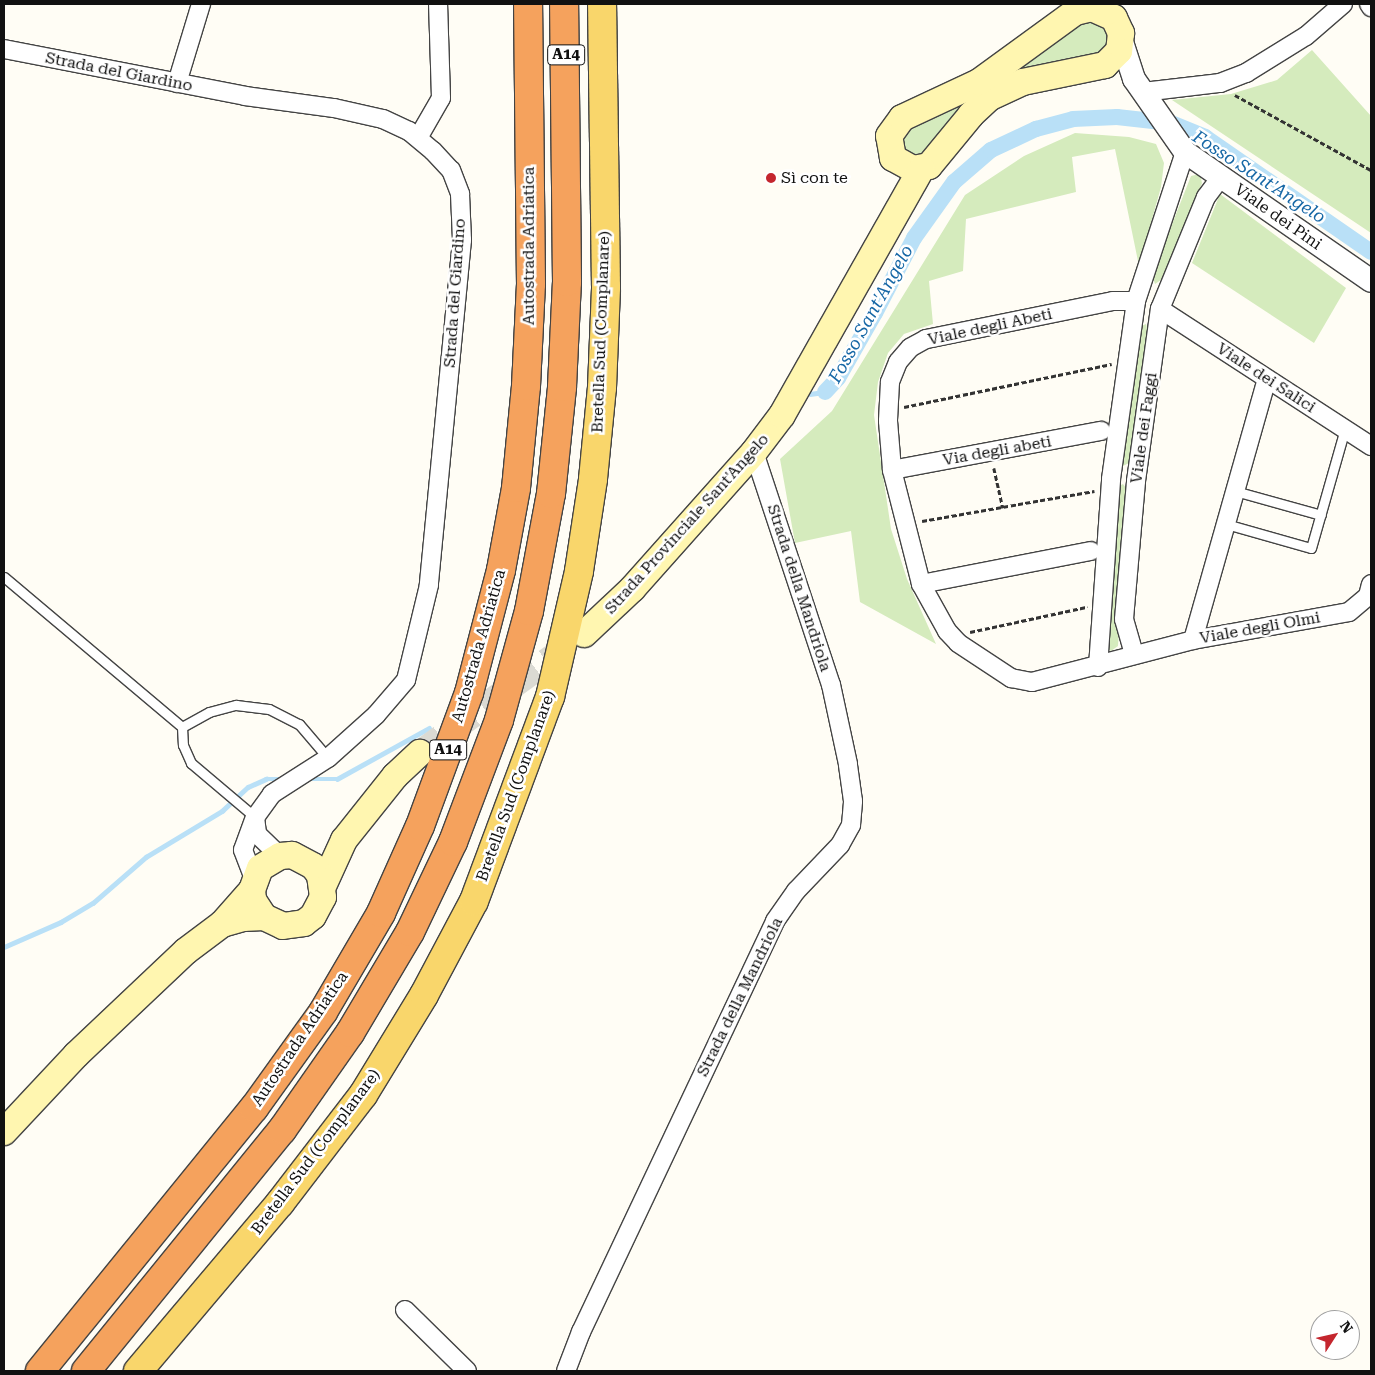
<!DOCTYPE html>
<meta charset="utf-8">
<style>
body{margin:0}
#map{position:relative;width:1375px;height:1375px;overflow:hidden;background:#fffdf5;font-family:"Roboto Serif",serif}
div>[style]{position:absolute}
.green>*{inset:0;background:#d5ebbd}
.stream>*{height:4.5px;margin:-2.25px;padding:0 2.25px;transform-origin:2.25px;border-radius:2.25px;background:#b9e0f7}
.canal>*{height:16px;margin:-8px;padding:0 8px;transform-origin:8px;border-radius:8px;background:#b9e0f7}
.secondary-tunnel>*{height:26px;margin-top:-13px;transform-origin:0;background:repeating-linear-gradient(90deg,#dbdad3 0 26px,transparent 0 39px)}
.path>*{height:2.5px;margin-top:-1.25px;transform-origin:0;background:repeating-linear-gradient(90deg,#333 0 5px,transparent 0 7.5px)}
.roads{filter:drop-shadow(1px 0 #444) drop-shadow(-1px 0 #444) drop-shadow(0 1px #444) drop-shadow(0 -1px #444)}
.service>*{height:9px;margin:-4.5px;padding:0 4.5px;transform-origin:4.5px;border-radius:4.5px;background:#fff}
.minor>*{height:18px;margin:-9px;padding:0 9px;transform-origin:9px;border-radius:9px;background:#fff}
.tertiary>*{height:22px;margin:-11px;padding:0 11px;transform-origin:11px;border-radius:11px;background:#fff}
.secondary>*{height:26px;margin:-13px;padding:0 13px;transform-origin:13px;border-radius:13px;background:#fff6b0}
.primary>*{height:28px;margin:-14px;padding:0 14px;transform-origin:14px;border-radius:14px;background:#f9d66b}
.motorway>*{height:28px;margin:-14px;padding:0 14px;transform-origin:14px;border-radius:14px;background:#f5a25d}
.dots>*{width:14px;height:14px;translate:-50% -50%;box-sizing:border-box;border:2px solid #fff;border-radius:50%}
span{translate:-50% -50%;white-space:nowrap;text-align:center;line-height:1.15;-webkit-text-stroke:5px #fff;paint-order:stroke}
.shield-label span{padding:1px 4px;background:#fff;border:1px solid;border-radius:4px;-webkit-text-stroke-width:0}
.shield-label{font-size:15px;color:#111;font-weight:700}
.street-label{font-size:16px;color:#111}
.poi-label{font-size:16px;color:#111}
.left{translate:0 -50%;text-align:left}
.water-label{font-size:18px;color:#1768a6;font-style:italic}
.frame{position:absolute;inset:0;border:5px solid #111;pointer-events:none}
.north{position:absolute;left:1310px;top:1310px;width:50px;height:50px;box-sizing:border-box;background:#fff;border:1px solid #a0a0a0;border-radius:50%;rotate:55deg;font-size:14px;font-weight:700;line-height:20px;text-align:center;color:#111}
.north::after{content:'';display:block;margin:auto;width:18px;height:22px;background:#c4262e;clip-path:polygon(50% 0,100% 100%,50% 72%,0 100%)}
</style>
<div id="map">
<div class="green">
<div style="clip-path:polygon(1097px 16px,1114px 36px,1104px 57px,1044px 69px,911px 165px,896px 134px,1076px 19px)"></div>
<div style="clip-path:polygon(1312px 50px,1371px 116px,1371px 233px,1172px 100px,1231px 94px,1277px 80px)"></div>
<div style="clip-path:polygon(1075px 133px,1129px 137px,1156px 144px,1164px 163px,1161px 187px,1139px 266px,1115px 149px,1072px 157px,1076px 192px,966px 219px,963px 271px,929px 281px,933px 324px,904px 334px,888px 353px,878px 382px,874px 415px,891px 529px,907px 579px,936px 644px,860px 602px,851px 531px,795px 543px,780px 459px,832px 411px,965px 195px,1024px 156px)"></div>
<div style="clip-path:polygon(1200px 174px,1202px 183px,1164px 278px,1155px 284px,1152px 275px,1191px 176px)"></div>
<div style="clip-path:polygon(1220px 194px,1346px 288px,1314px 343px,1192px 263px)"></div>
<div style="clip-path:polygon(1146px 324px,1148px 333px,1129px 463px,1123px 466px,1118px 459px,1139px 327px)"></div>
<div style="clip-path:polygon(1123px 484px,1128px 491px,1118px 646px,1111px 651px,1105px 647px,1117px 487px)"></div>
</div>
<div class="stream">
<div style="left:810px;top:394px;width:15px;rotate:-8deg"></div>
<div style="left:306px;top:779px;width:31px"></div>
<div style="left:337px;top:779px;width:105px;rotate:-29deg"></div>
<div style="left:4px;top:947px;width:62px;rotate:-23.7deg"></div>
<div style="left:61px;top:922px;width:37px;rotate:-31deg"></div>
<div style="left:93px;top:903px;width:70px;rotate:-41deg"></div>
<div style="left:146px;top:857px;width:89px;rotate:-31.2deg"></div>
<div style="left:222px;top:811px;width:35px;rotate:-43deg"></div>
<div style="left:248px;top:787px;width:20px;rotate:-24deg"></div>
<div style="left:266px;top:779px;width:17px"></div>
</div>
<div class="canal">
<div style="left:825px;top:392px;width:19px;rotate:-47deg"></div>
<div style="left:838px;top:378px;width:75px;rotate:-60.4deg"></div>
<div style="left:875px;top:313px;width:85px;rotate:-62.5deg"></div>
<div style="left:914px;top:238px;width:69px;rotate:-54.5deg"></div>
<div style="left:954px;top:182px;width:49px;rotate:-40.9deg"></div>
<div style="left:991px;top:150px;width:50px;rotate:-25deg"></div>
<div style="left:1036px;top:129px;width:38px;rotate:-15deg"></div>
<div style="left:1073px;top:119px;width:44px;rotate:-2.6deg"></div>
<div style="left:1117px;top:117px;width:54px;rotate:6.3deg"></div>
<div style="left:1171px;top:123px;width:37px;rotate:22deg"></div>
<div style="left:1205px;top:137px;width:202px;rotate:34.7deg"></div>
</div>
<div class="secondary-tunnel">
<div style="left:420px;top:753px;width:188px;rotate:-35.9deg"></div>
</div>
<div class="path">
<div style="left:1235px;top:95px;width:155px;rotate:28.9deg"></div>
<div style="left:904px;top:407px;width:212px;rotate:-11.7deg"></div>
<div style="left:994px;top:468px;width:41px;rotate:77.3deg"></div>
<div style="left:922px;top:521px;width:175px;rotate:-9.9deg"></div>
<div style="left:970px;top:632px;width:120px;rotate:-12.1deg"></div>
</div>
<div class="roads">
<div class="service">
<div style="left:1235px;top:491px;width:89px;rotate:15.6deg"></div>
<div style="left:1226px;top:524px;width:88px;rotate:15.8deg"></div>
<div style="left:1311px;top:548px;width:124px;rotate:-74.1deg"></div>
<div style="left:4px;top:577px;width:233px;rotate:40.1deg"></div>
<div style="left:182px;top:727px;width:18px;rotate:87deg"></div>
<div style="left:183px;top:745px;width:20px;rotate:66deg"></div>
<div style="left:191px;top:763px;width:84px;rotate:40.2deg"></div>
<div style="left:182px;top:727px;width:31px;rotate:-29deg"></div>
<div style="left:209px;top:712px;width:28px;rotate:-15deg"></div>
<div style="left:236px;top:705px;width:33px;rotate:7deg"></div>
<div style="left:269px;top:709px;width:34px;rotate:27deg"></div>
<div style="left:299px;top:724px;width:45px;rotate:49.5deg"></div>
</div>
<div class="minor">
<div style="left:1369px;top:4px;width:4px;rotate:56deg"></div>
<div style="left:4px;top:49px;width:246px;rotate:11deg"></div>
<div style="left:245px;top:96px;width:90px;rotate:7.7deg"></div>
<div style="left:334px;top:108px;width:50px;rotate:12.7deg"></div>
<div style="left:383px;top:119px;width:29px;rotate:25deg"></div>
<div style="left:409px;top:131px;width:31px;rotate:40deg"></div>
<div style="left:433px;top:151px;width:26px;rotate:47deg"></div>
<div style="left:451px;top:170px;width:26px;rotate:69deg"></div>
<div style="left:460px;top:194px;width:46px;rotate:87.5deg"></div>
<div style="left:462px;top:240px;width:347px;rotate:95.5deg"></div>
<div style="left:429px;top:585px;width:98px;rotate:103.6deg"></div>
<div style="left:406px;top:680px;width:46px;rotate:130.6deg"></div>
<div style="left:376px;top:715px;width:64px;rotate:138.1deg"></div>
<div style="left:328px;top:758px;width:67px;rotate:147.3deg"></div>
<div style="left:272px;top:794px;width:29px;rotate:126deg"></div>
<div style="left:255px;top:817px;width:35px;rotate:110deg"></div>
<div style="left:243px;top:850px;width:31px;rotate:69deg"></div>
<div style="left:177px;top:83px;width:83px;rotate:-73.1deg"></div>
<div style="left:1143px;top:92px;width:78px;rotate:-6.7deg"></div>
<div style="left:1220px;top:83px;width:28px;rotate:-21deg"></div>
<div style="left:1246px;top:73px;width:70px;rotate:-31.7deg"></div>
<div style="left:1306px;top:36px;width:49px;rotate:-40.9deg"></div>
<div style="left:418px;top:138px;width:46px;rotate:-60.1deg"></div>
<div style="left:441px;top:98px;width:94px;rotate:-91.8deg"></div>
<div style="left:1136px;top:301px;width:23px;rotate:180deg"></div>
<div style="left:1113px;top:301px;width:191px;rotate:168.5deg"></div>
<div style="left:926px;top:339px;width:18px;rotate:151deg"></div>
<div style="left:910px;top:348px;width:18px;rotate:131deg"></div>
<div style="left:898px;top:362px;width:22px;rotate:112deg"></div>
<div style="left:890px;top:382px;width:39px;rotate:93deg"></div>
<div style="left:888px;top:421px;width:49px;rotate:85.3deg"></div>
<div style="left:892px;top:470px;width:118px;rotate:75.7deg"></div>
<div style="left:921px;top:584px;width:54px;rotate:61deg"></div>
<div style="left:947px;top:631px;width:16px;rotate:47deg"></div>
<div style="left:958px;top:643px;width:64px;rotate:33.4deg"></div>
<div style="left:1011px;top:678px;width:21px;rotate:11deg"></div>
<div style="left:1032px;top:682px;width:166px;rotate:-14.6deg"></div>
<div style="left:1193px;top:640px;width:158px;rotate:-10.2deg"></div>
<div style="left:1349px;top:612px;width:25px;rotate:-40deg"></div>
<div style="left:1368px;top:596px;width:12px;rotate:-76deg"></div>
<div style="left:1160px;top:309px;width:252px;rotate:33deg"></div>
<div style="left:892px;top:470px;width:213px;rotate:-10.6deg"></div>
<div style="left:921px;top:584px;width:173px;rotate:-11deg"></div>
<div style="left:1193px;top:640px;width:271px;rotate:-74.2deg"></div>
<div style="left:1134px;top:654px;width:36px;rotate:-106deg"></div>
<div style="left:1124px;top:619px;width:139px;rotate:-85deg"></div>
<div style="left:1136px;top:481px;width:174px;rotate:-82.1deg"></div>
<div style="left:1160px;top:309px;width:121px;rotate:-67.7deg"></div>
<div style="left:1206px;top:197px;width:25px;rotate:-53deg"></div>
<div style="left:1098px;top:667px;width:188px;rotate:-86deg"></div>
<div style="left:1111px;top:479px;width:180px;rotate:-82deg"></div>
<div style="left:1136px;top:301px;width:157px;rotate:-71.8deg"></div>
<div style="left:255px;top:817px;width:17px;rotate:83deg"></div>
<div style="left:257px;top:834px;width:32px;rotate:44deg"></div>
<div style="left:405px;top:1310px;width:87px;rotate:44.5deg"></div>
<div style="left:566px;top:1371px;width:42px;rotate:-69deg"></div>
<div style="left:581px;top:1332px;width:454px;rotate:-64.7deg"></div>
<div style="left:775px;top:921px;width:37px;rotate:-55deg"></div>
<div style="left:796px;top:891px;width:64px;rotate:-46.3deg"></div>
<div style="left:840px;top:845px;width:23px;rotate:-61deg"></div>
<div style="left:851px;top:825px;width:24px;rotate:-85deg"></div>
<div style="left:853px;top:801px;width:37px;rotate:-98deg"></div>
<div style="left:848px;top:764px;width:81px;rotate:-102.1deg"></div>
<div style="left:831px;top:685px;width:245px;rotate:-108.3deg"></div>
</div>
<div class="tertiary">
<div style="left:1122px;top:42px;width:39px;rotate:72deg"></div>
<div style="left:1134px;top:79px;width:89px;rotate:55.1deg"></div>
<div style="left:1185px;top:152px;width:226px;rotate:34.7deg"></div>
</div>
<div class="secondary">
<div style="left:1092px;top:8px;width:24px;rotate:24deg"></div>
<div style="left:1114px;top:18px;width:17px;rotate:65deg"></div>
<div style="left:1121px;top:33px;width:18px;rotate:96deg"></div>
<div style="left:1119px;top:51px;width:20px;rotate:135deg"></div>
<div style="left:1105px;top:65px;width:84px;rotate:168.3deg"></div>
<div style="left:1023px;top:82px;width:38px;rotate:155deg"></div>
<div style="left:989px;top:98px;width:25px;rotate:137deg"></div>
<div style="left:971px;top:115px;width:66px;rotate:129.5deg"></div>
<div style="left:929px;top:166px;width:16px;rotate:169deg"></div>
<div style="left:913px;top:169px;width:23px;rotate:-151deg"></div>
<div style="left:893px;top:158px;width:22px;rotate:-100deg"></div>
<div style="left:889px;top:136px;width:22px;rotate:-54deg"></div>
<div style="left:902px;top:118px;width:85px;rotate:-25.1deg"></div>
<div style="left:979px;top:82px;width:119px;rotate:-36.1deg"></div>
<div style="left:1075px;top:12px;width:17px;rotate:-13deg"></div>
<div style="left:584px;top:634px;width:66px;rotate:-43.2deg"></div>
<div style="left:632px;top:589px;width:183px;rotate:-48.3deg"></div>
<div style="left:754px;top:452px;width:46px;rotate:-52.9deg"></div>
<div style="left:782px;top:415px;width:283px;rotate:-60.5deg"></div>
<div style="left:323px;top:886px;width:51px;rotate:-65.5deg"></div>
<div style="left:344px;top:840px;width:82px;rotate:-51.4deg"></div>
<div style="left:395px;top:776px;width:34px;rotate:-43deg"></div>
<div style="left:222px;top:924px;width:22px;rotate:-16deg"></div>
<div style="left:243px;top:918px;width:21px;rotate:-3deg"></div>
<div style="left:264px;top:917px;width:21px;rotate:25deg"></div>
<div style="left:283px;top:926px;width:21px;rotate:-8deg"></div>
<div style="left:304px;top:923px;width:11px;rotate:-38deg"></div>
<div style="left:313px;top:916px;width:21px;rotate:-62deg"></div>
<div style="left:323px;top:897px;width:22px;rotate:-98deg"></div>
<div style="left:320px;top:875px;width:11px;rotate:-128deg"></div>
<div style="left:313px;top:866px;width:24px;rotate:-152deg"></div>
<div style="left:292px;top:855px;width:12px;rotate:175deg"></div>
<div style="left:280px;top:856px;width:23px;rotate:149deg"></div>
<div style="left:260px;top:868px;width:23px;rotate:110deg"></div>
<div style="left:252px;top:890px;width:10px;rotate:84deg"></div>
<div style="left:253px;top:900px;width:20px;rotate:57deg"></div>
<div style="left:4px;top:1132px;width:105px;rotate:-46.9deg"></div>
<div style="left:76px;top:1055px;width:151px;rotate:-43.4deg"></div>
<div style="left:186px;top:951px;width:45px;rotate:-36.9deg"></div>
<div style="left:222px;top:924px;width:45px;rotate:-48.6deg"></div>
</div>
<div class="primary">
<div style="left:138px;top:1371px;width:220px;rotate:-49.8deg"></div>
<div style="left:280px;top:1203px;width:136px;rotate:-52.5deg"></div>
<div style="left:363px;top:1095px;width:117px;rotate:-58.6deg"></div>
<div style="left:424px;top:995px;width:106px;rotate:-62deg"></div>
<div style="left:474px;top:901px;width:218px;rotate:-69.6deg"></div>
<div style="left:550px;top:697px;width:129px;rotate:-77deg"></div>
<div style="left:579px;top:571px;width:93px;rotate:-81.3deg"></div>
<div style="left:593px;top:479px;width:91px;rotate:-84.4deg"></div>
<div style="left:602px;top:388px;width:101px;rotate:-87.7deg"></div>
<div style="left:606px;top:287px;width:283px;rotate:-90.8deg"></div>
</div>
<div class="motorway">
<div style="left:40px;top:1371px;width:339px;rotate:-50.9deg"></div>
<div style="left:254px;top:1108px;width:118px;rotate:-54.3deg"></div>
<div style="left:323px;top:1012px;width:115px;rotate:-59.6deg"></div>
<div style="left:381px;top:913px;width:95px;rotate:-65.9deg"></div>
<div style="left:420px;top:826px;width:142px;rotate:-69.8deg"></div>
<div style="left:469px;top:693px;width:127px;rotate:-75.4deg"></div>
<div style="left:501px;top:570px;width:83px;rotate:-79.6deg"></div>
<div style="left:516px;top:488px;width:102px;rotate:-84.4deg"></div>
<div style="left:526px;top:386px;width:102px;rotate:-87.2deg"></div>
<div style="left:531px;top:284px;width:280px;rotate:-90.6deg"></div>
<div style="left:86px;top:1371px;width:311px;rotate:-50.9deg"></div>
<div style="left:282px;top:1130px;width:118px;rotate:-55deg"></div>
<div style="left:350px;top:1033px;width:117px;rotate:-59.3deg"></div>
<div style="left:410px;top:932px;width:100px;rotate:-64.5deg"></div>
<div style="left:453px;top:842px;width:130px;rotate:-69.3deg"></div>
<div style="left:499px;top:720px;width:113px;rotate:-74.6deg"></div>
<div style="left:529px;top:611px;width:119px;rotate:-79.4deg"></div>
<div style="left:551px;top:494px;width:108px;rotate:-84.1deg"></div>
<div style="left:562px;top:387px;width:105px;rotate:-87.3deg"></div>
<div style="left:567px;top:282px;width:278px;rotate:-90.6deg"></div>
</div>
</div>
<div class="dots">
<div style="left:771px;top:178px;background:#c4262e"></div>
</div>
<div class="shield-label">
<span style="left:566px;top:55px">A14</span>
<span style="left:448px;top:750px">A14</span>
</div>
<div class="street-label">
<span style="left:119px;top:72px;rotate:11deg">Strada del Giardino</span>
<span style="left:1278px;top:217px;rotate:35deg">Viale dei Pini</span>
<span style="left:529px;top:246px;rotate:-90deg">Autostrada Adriatica</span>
<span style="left:455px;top:293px;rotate:-86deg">Strada del Giardino</span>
<span style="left:990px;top:327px;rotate:-12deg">Viale degli Abeti</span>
<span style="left:601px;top:332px;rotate:-88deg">Bretella Sud (Complanare)</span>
<span style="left:1266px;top:378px;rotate:33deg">Viale dei Salici</span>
<span style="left:1144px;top:428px;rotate:-82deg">Viale dei Faggi</span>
<span style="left:997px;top:451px;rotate:-10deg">Via degli abeti</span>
<span style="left:687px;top:524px;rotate:-48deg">Strada Provinciale Sant'Angelo</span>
<span style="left:799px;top:588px;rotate:72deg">Strada della Mandriola</span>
<span style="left:1260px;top:628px;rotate:-10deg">Viale degli Olmi</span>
<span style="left:479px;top:646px;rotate:-74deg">Autostrada Adriatica</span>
<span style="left:516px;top:786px;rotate:-70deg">Bretella Sud (Complanare)</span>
<span style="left:740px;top:997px;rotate:-64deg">Strada della Mandriola</span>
<span style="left:300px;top:1039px;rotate:-56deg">Autostrada Adriatica</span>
<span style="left:316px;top:1152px;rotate:-53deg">Bretella Sud (Complanare)</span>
</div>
<div class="poi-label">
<span class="left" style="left:781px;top:178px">Sì con te</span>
</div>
<div class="water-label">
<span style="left:1259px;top:177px;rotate:33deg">Fosso Sant'Angelo</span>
<span style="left:871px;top:314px;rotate:-61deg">Fosso Sant'Angelo</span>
</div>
<div class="frame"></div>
<div class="north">N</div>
</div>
